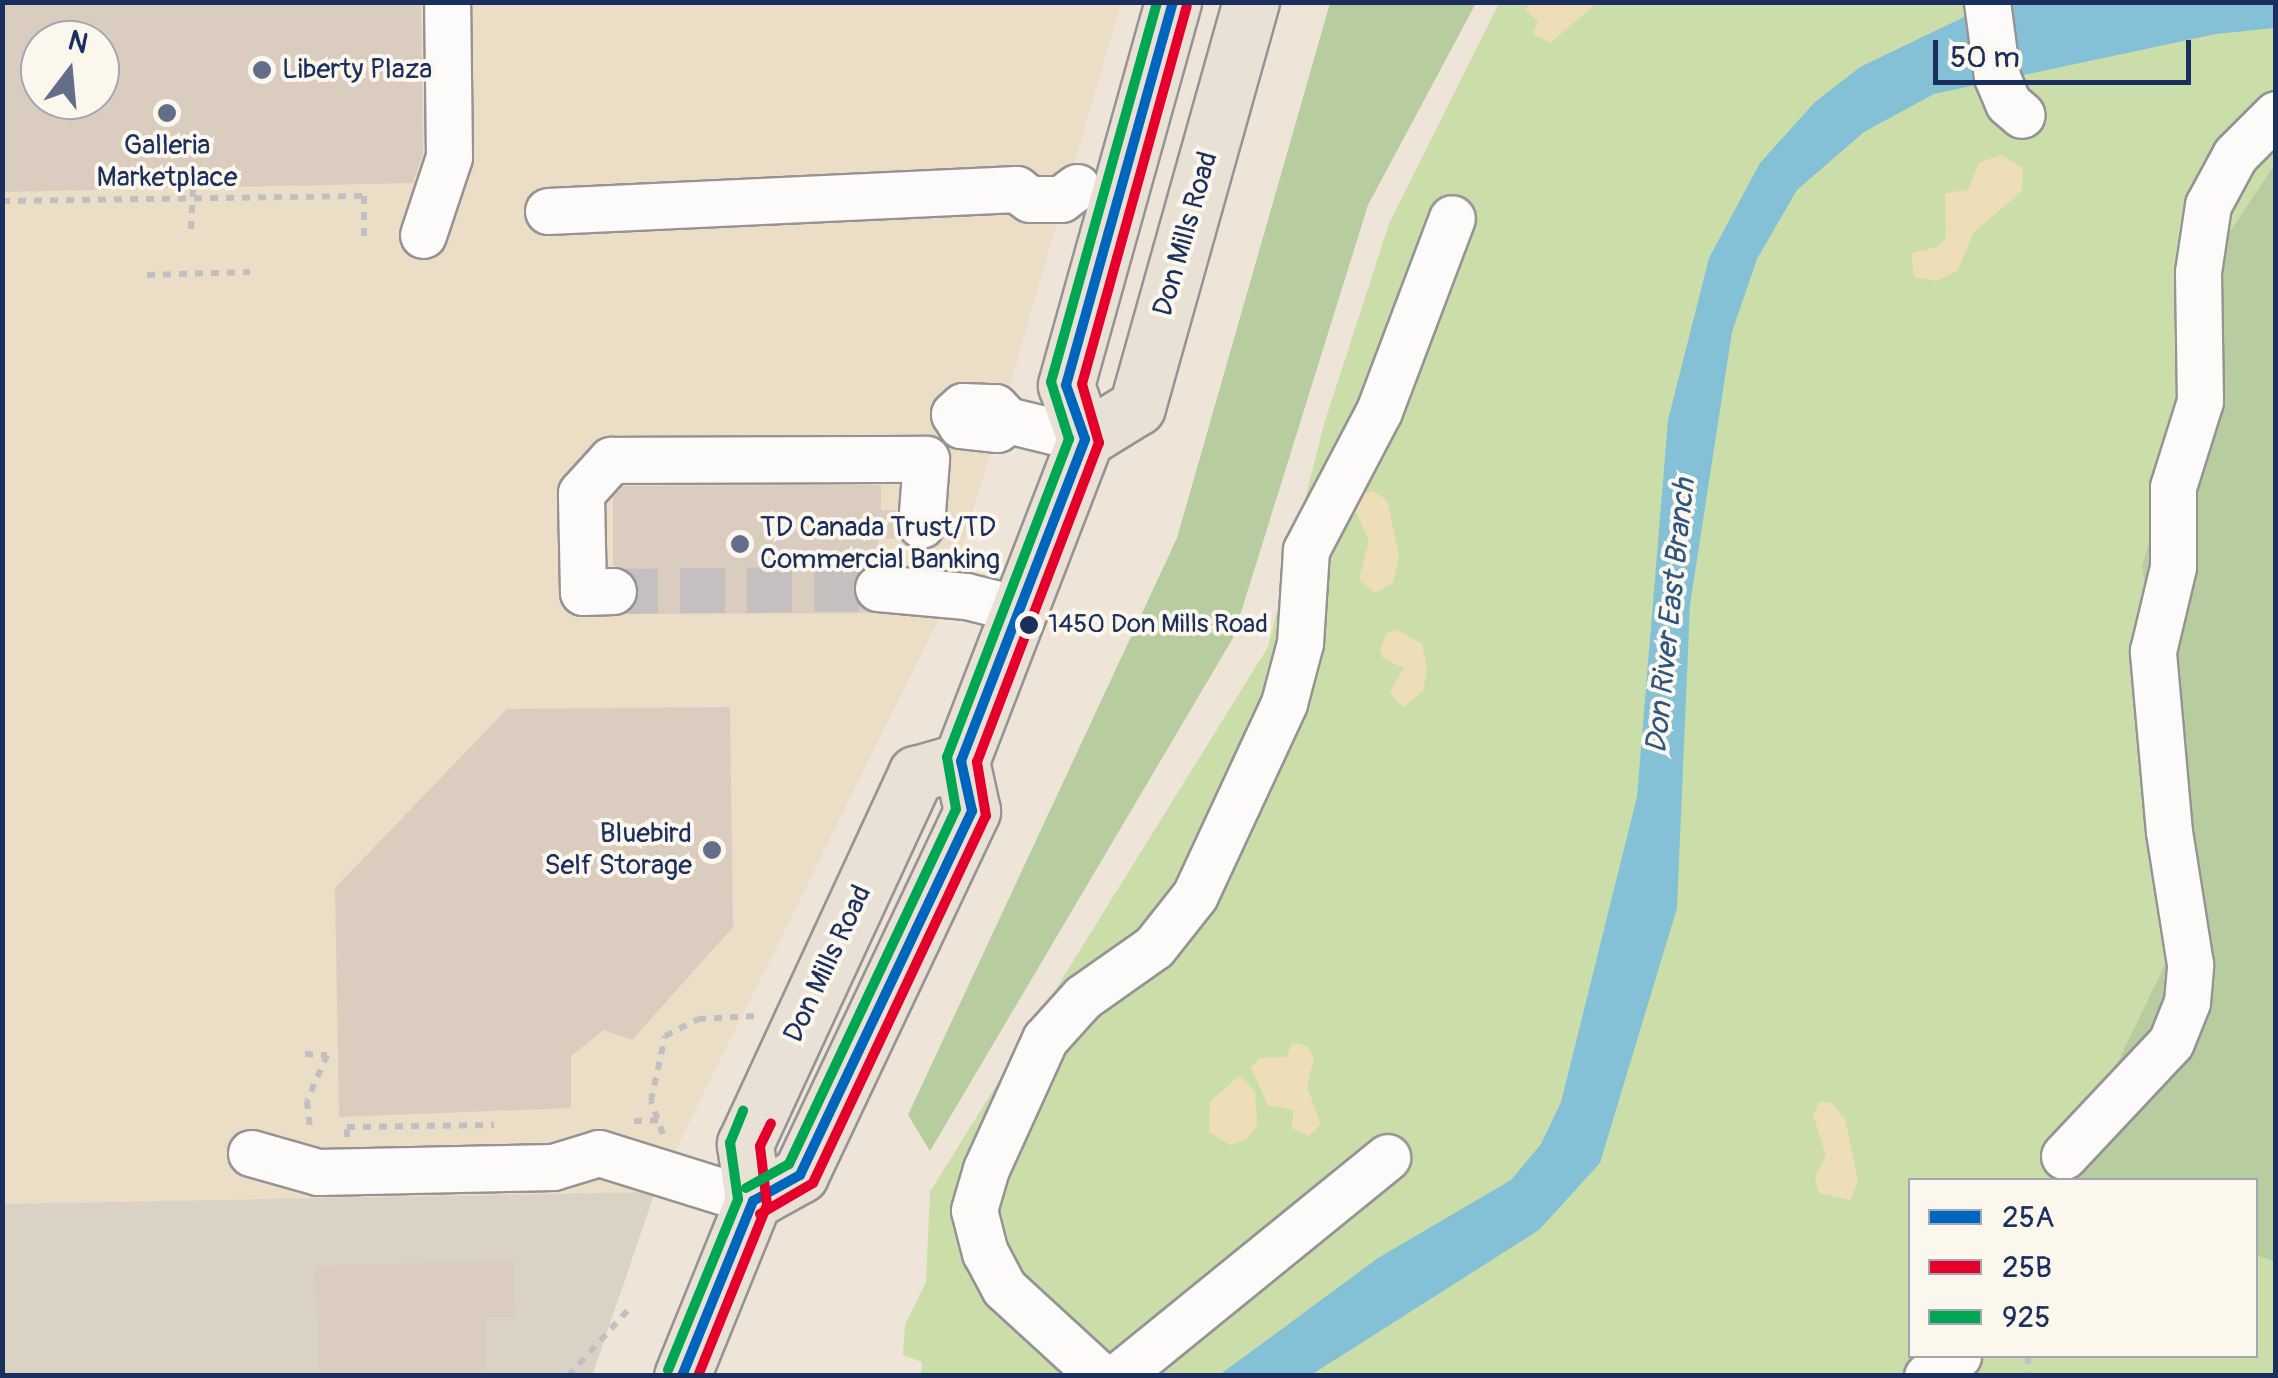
<!DOCTYPE html>
<style>
body{margin:0}
#map{position:relative;width:2278px;height:1378px;overflow:hidden;background:#eee4d7;font-family:Pangolin,sans-serif}
div>[style]{position:absolute}
.built>*{inset:0;background:#ecddc7}
.industrial>*{inset:0;background:#dbd2c6}
.green>*{inset:0;background:#cbdeaa}
.forest>*{inset:0;background:#b7cda0}
.sand>*{inset:0;background:#eedeb8}
.water>*{inset:0;background:#85c1d6}
.building>*{inset:0;background:#dacdbf}
.minor-tunnel>*{height:45px;margin-top:-22.5px;transform-origin:0;background:repeating-linear-gradient(90deg,#c4c0bf 0 45px,transparent 0 67px)}
.path>*{height:6px;margin-top:-3px;transform-origin:0;background:repeating-linear-gradient(90deg,#c0c0c3 0 8px,transparent 0 16px)}
.roads{filter:drop-shadow(2px 0 #959394) drop-shadow(-2px 0 #959394) drop-shadow(0 2px #959394) drop-shadow(0 -2px #959394)}
.minor>*{height:45px;margin:-22.5px;padding:0 22.5px;transform-origin:22.5px;border-radius:22.5px;background:#fcfbf9}
.major>*{height:55px;margin:-27.5px;padding:0 27.5px;transform-origin:27.5px;border-radius:27.5px;background:#e9e1d5}
.bus-1>*{height:10px;margin:-5px;padding:0 5px;transform-origin:5px;border-radius:5px;background:#0065bd}
.bus-2>*{height:10px;margin:-5px;padding:0 5px;transform-origin:5px;border-radius:5px;background:#e4002b}
.bus-3>*{height:10px;margin:-5px;padding:0 5px;transform-origin:5px;border-radius:5px;background:#00a651}
.dots>*{width:28px;height:28px;translate:-50% -50%;box-sizing:border-box;border:5px solid #fbf7ec;border-radius:50%}
span{translate:-50% -50%;white-space:nowrap;text-align:center;line-height:1.15;-webkit-text-stroke:8px #fbf7ec;paint-order:stroke}
.bus-label{font-size:26px;color:#1b2f5e}
.left{translate:0 -50%;text-align:left}
.poi-label{font-size:28px;color:#1b2f5e}
.right{translate:-100% -50%;text-align:right}
.street-label{font-size:28px;color:#1b2f5e}
.water-label{font-size:30px;color:#2d5682;font-style:italic}
.frame{position:absolute;inset:0;border:5px solid #1b2f5e;pointer-events:none}
.legend{position:absolute;left:1908px;top:1178px;width:350px;height:180px;box-sizing:border-box;background:#fbf7ec;border:2px solid #a1a7b3;margin:0;padding:12px 18px;list-style:none;font-size:30px;color:#1b2f5e}
.legend li{display:flex;align-items:center;gap:20px;height:50px}
.legend b{width:50px;border:2px solid #a1a7b3}
.north{position:absolute;left:20px;top:20px;width:100px;height:100px;box-sizing:border-box;background:#fbf7ec;border:2px solid #a1a7b3;border-radius:50%;rotate:16deg;font-size:28px;font-weight:700;line-height:40px;text-align:center;color:#1b2f5e}
.north::after{content:'';display:block;margin:auto;width:35px;height:45px;background:#656e88;clip-path:polygon(50% 0,100% 100%,50% 72%,0 100%)}
.scale{position:absolute;left:1933px;top:40px;width:258px;height:45px;box-sizing:border-box;border:5px solid #1b2f5e;border-top:0;padding-left:12px;font-size:30px;line-height:35px;white-space:nowrap;color:#1b2f5e;-webkit-text-stroke:8px #fbf7ec;paint-order:stroke}
</style>
<div id="map">
<div class="built">
<div style="clip-path:polygon(evenodd,2px 3px,1121px 3px,946px 604px,655px 1192px,3px 1204px,2px 3px,40px 40px,100px 40px,100px 100px,40px 100px,40px 40px)"></div>
</div>
<div class="industrial">
<div style="clip-path:polygon(655px 1192px,592px 1376px,3px 1375px,2px 1204px)"></div>
</div>
<div class="green">
<div style="clip-path:polygon(1499px 3px,2275px 3px,2275px 164px,2214px 255px,2192px 909px,2060px 1180px,1910px 1180px,1910px 1356px,2256px 1356px,2256px 1255px,2275px 1262px,2275px 1375px,921px 1376px,922px 1362px,903px 1355px,905px 1325px,926px 1282px,930px 1192px,1268px 647px,1324px 424px,1389px 224px)"></div>
</div>
<div class="forest">
<div style="clip-path:polygon(1330px 3px,1476px 3px,1368px 205px,1233px 638px,930px 1151px,908px 1115px,1177px 538px)"></div>
<div style="clip-path:polygon(2275px 164px,2275px 1262px,2256px 1255px,2256px 1180px,2060px 1180px,2192px 909px,2142px 566px,2179px 441px,2214px 255px)"></div>
</div>
<div class="sand">
<div style="clip-path:polygon(1529px 3px,1529px 2px,1597px 3px,1550px 43px,1533px 34px,1538px 21px,1526px 10px)"></div>
<div style="clip-path:polygon(2001px 155px,2023px 168px,2022px 191px,1973px 233px,1958px 270px,1937px 281px,1914px 277px,1911px 253px,1938px 247px,1946px 238px,1945px 194px,1968px 189px,1979px 163px)"></div>
<div style="clip-path:polygon(1372px 491px,1387px 500px,1399px 556px,1393px 583px,1375px 593px,1359px 579px,1369px 541px,1355px 509px,1361px 495px)"></div>
<div style="clip-path:polygon(1397px 629px,1422px 644px,1427px 670px,1423px 691px,1403px 708px,1390px 692px,1404px 668px,1383px 658px,1380px 649px,1387px 633px)"></div>
<div style="clip-path:polygon(1292px 1043px,1307px 1046px,1314px 1058px,1307px 1087px,1321px 1124px,1309px 1136px,1292px 1128px,1293px 1110px,1268px 1105px,1251px 1068px,1260px 1058px,1286px 1057px)"></div>
<div style="clip-path:polygon(1239px 1076px,1255px 1091px,1257px 1126px,1247px 1139px,1230px 1145px,1209px 1132px,1210px 1102px)"></div>
<div style="clip-path:polygon(1819px 1102px,1831px 1103px,1845px 1119px,1858px 1182px,1850px 1200px,1819px 1193px,1815px 1178px,1826px 1155px,1813px 1115px)"></div>
</div>
<div class="water">
<div style="clip-path:polygon(2009px 2px,2275px 3px,2275px 28px,2216px 34px,1934px 94px,1864px 132px,1797px 190px,1757px 259px,1732px 332px,1690px 605px,1677px 908px,1600px 1163px,1539px 1230px,1311px 1375px,1218px 1376px,1378px 1258px,1511px 1180px,1541px 1144px,1561px 1102px,1637px 797px,1668px 420px,1709px 258px,1760px 163px,1815px 102px,1860px 67px,1987px 6px)"></div>
</div>
<div class="building">
<div style="clip-path:polygon(evenodd,2px 2px,421px 2px,423px 153px,413px 183px,2px 192px,2px 2px,40px 40px,100px 40px,100px 100px,40px 100px,40px 40px)"></div>
<div style="clip-path:polygon(881px 485px,881px 510px,896px 510px,897px 539px,878px 538px,878px 562px,857px 572px,852px 587px,855px 600px,873px 613px,625px 614px,639px 591px,635px 576px,613px 565px,613px 497px,623px 486px)"></div>
<div style="clip-path:polygon(730px 707px,733px 927px,632px 1040px,604px 1030px,571px 1056px,571px 1108px,339px 1117px,335px 888px,507px 709px)"></div>
<div style="clip-path:polygon(514px 1260px,516px 1317px,485px 1317px,487px 1376px,318px 1376px,315px 1266px)"></div>
</div>
<div class="minor-tunnel">
<div style="left:613px;top:591px;width:265px;rotate:-0.6deg"></div>
</div>
<div class="path">
<div style="left:2px;top:201px;width:362px;rotate:-0.8deg"></div>
<div style="left:364px;top:196px;width:40px;rotate:90deg"></div>
<div style="left:191px;top:229px;width:41px;rotate:-87.2deg"></div>
<div style="left:147px;top:275px;width:103px;rotate:-1.7deg"></div>
<div style="left:305px;top:1054px;width:22px;rotate:3deg"></div>
<div style="left:327px;top:1055px;width:50px;rotate:113.5deg"></div>
<div style="left:307px;top:1101px;width:28px;rotate:84deg"></div>
<div style="left:634px;top:1121px;width:24px;rotate:-2deg"></div>
<div style="left:663px;top:1134px;width:35px;rotate:-110deg"></div>
<div style="left:651px;top:1101px;width:66px;rotate:-77.8deg"></div>
<div style="left:665px;top:1036px;width:37px;rotate:-27deg"></div>
<div style="left:698px;top:1019px;width:59px;rotate:-2.9deg"></div>
<div style="left:347px;top:1137px;width:10px;rotate:-90deg"></div>
<div style="left:347px;top:1127px;width:147px;rotate:-0.8deg"></div>
<div style="left:2028px;top:1356px;width:20px;rotate:87deg"></div>
<div style="left:568px;top:1376px;width:89px;rotate:-47.7deg"></div>
</div>
<div class="roads">
<div class="minor">
<div style="left:1987px;top:2px;width:76px;rotate:82.4deg"></div>
<div style="left:1997px;top:77px;width:28px;rotate:67deg"></div>
<div style="left:2008px;top:103px;width:18px;rotate:41deg"></div>
<div style="left:548px;top:211px;width:469px;rotate:-2.7deg"></div>
<div style="left:1016px;top:189px;width:17px;rotate:36deg"></div>
<div style="left:1030px;top:199px;width:31px"></div>
<div style="left:1061px;top:199px;width:20px;rotate:-37deg"></div>
<div style="left:423px;top:235px;width:82px;rotate:-71.6deg"></div>
<div style="left:449px;top:157px;width:155px;rotate:-90.7deg"></div>
<div style="left:1007px;top:420px;width:13px;rotate:138deg"></div>
<div style="left:997px;top:429px;width:36px;rotate:-174deg"></div>
<div style="left:961px;top:425px;width:13px;rotate:-122deg"></div>
<div style="left:954px;top:414px;width:12px;rotate:-42deg"></div>
<div style="left:963px;top:406px;width:32px;rotate:2deg"></div>
<div style="left:995px;top:407px;width:18px;rotate:47deg"></div>
<div style="left:1007px;top:420px;width:80px;rotate:13.7deg"></div>
<div style="left:878px;top:588px;width:88px;rotate:5.2deg"></div>
<div style="left:966px;top:596px;width:59px;rotate:13.8deg"></div>
<div style="left:613px;top:591px;width:30px;rotate:178deg"></div>
<div style="left:583px;top:592px;width:99px;rotate:-91.2deg"></div>
<div style="left:581px;top:493px;width:45px;rotate:-47.7deg"></div>
<div style="left:611px;top:460px;width:315px;rotate:-0.2deg"></div>
<div style="left:926px;top:459px;width:66px;rotate:94.3deg"></div>
<div style="left:251px;top:1153px;width:70px;rotate:15.8deg"></div>
<div style="left:318px;top:1172px;width:235px;rotate:-1.2deg"></div>
<div style="left:553px;top:1167px;width:48px;rotate:-16.9deg"></div>
<div style="left:599px;top:1153px;width:161px;rotate:17.3deg"></div>
<div style="left:2064px;top:1156px;width:156px;rotate:-46.8deg"></div>
<div style="left:2171px;top:1042px;width:43px;rotate:-68.2deg"></div>
<div style="left:2187px;top:1002px;width:38px;rotate:-85deg"></div>
<div style="left:2190px;top:964px;width:134px;rotate:-99deg"></div>
<div style="left:2169px;top:832px;width:182px;rotate:-95.1deg"></div>
<div style="left:2153px;top:651px;width:86px;rotate:-76.6deg"></div>
<div style="left:2173px;top:567px;width:80px;rotate:-90deg"></div>
<div style="left:2173px;top:487px;width:90px;rotate:-72.6deg"></div>
<div style="left:2200px;top:401px;width:129px;rotate:-90.9deg"></div>
<div style="left:2198px;top:272px;width:68px;rotate:-81.5deg"></div>
<div style="left:2208px;top:205px;width:57px;rotate:-61.6deg"></div>
<div style="left:2235px;top:155px;width:58px;rotate:-45deg"></div>
<div style="left:1100px;top:1376px;width:130px;rotate:-137.5deg"></div>
<div style="left:1004px;top:1288px;width:40px;rotate:-118deg"></div>
<div style="left:985px;top:1253px;width:44px;rotate:-104.3deg"></div>
<div style="left:974px;top:1210px;width:43px;rotate:-73.7deg"></div>
<div style="left:986px;top:1169px;width:143px;rotate:-65.6deg"></div>
<div style="left:1045px;top:1039px;width:57px;rotate:-47.9deg"></div>
<div style="left:1083px;top:997px;width:87px;rotate:-35.2deg"></div>
<div style="left:1154px;top:947px;width:66px;rotate:-51.7deg"></div>
<div style="left:1195px;top:895px;width:212px;rotate:-65.1deg"></div>
<div style="left:1284px;top:703px;width:62px;rotate:-75.1deg"></div>
<div style="left:1300px;top:643px;width:93px;rotate:-86.3deg"></div>
<div style="left:1306px;top:550px;width:157px;rotate:-62.3deg"></div>
<div style="left:1379px;top:411px;width:206px;rotate:-69.3deg"></div>
<div style="left:1118px;top:1376px;width:347px;rotate:-39.1deg"></div>
<div style="left:1927px;top:1376px;width:37px;rotate:-33deg"></div>
</div>
<div class="major">
<div style="left:1085px;top:439px;width:61px;rotate:-31.6deg"></div>
<div style="left:1137px;top:407px;width:421px;rotate:-74.3deg"></div>
<div style="left:753px;top:1201px;width:54px;rotate:-29deg"></div>
<div style="left:800px;top:1175px;width:403px;rotate:-64.7deg"></div>
<div style="left:972px;top:811px;width:51px;rotate:-102.4deg"></div>
<div style="left:961px;top:761px;width:345px;rotate:-68.9deg"></div>
<div style="left:1085px;top:439px;width:57px;rotate:-109.4deg"></div>
<div style="left:1066px;top:385px;width:398px;rotate:-74.4deg"></div>
<div style="left:682px;top:1376px;width:189px;rotate:-67.9deg"></div>
<div style="left:753px;top:1201px;width:58px;rotate:-98deg"></div>
<div style="left:745px;top:1144px;width:408px;rotate:-65.2deg"></div>
<div style="left:916px;top:774px;width:47px;rotate:-16.1deg"></div>
</div>
</div>
<div class="bus-1">
<div style="left:682px;top:1376px;width:189px;rotate:-67.9deg"></div>
<div style="left:753px;top:1201px;width:54px;rotate:-29deg"></div>
<div style="left:800px;top:1175px;width:403px;rotate:-64.7deg"></div>
<div style="left:972px;top:811px;width:51px;rotate:-102.4deg"></div>
<div style="left:961px;top:761px;width:345px;rotate:-68.9deg"></div>
<div style="left:1085px;top:439px;width:57px;rotate:-109.4deg"></div>
<div style="left:1066px;top:385px;width:398px;rotate:-74.4deg"></div>
</div>
<div class="bus-2">
<div style="left:760px;top:1214px;width:61px;rotate:-30.3deg"></div>
<div style="left:813px;top:1183px;width:406px;rotate:-64.8deg"></div>
<div style="left:986px;top:816px;width:55px;rotate:-99.5deg"></div>
<div style="left:977px;top:762px;width:342px;rotate:-69.1deg"></div>
<div style="left:1099px;top:443px;width:61px;rotate:-106.1deg"></div>
<div style="left:1082px;top:384px;width:392px;rotate:-74.5deg"></div>
<div style="left:698px;top:1376px;width:184px;rotate:-68deg"></div>
<div style="left:767px;top:1205px;width:59px;rotate:-96.8deg"></div>
<div style="left:760px;top:1146px;width:25px;rotate:-64deg"></div>
</div>
<div class="bus-3">
<div style="left:746px;top:1188px;width:49px;rotate:-29.2deg"></div>
<div style="left:789px;top:1164px;width:392px;rotate:-64.8deg"></div>
<div style="left:956px;top:809px;width:53px;rotate:-99.8deg"></div>
<div style="left:947px;top:757px;width:341px;rotate:-69deg"></div>
<div style="left:1069px;top:439px;width:60px;rotate:-107.5deg"></div>
<div style="left:1051px;top:382px;width:395px;rotate:-74.4deg"></div>
<div style="left:668px;top:1370px;width:185px;rotate:-67.7deg"></div>
<div style="left:738px;top:1199px;width:57px;rotate:-98.1deg"></div>
<div style="left:730px;top:1143px;width:35px;rotate:-68deg"></div>
</div>
<div class="dots">
<div style="left:262px;top:70px;background:#656e88"></div>
<div style="left:167px;top:113px;background:#656e88"></div>
<div style="left:740px;top:544px;background:#656e88"></div>
<div style="left:1029px;top:625px;background:#1b2f5e"></div>
<div style="left:712px;top:850px;background:#656e88"></div>
</div>
<div class="bus-label">
<span class="left" style="left:1048px;top:625px">1450 Don Mills Road</span>
</div>
<div class="poi-label">
<span class="left" style="left:282px;top:70px">Liberty Plaza</span>
<span style="left:167px;top:162px">Galleria<br>Marketplace</span>
<span class="left" style="left:760px;top:544px">TD Canada Trust/TD<br>Commercial Banking</span>
<span class="right" style="left:692px;top:850px">Bluebird<br>Self Storage</span>
</div>
<div class="street-label">
<span style="left:1186px;top:234px;rotate:-74deg">Don Mills Road</span>
<span style="left:828px;top:964px;rotate:-65deg">Don Mills Road</span>
</div>
<div class="water-label">
<span style="left:1671px;top:616px;rotate:-84deg">Don River East Branch</span>
</div>
<div class="frame"></div>
<ul class="legend">
<li><b style="height:12px;background:#0065bd"></b>25A</li>
<li><b style="height:12px;background:#e4002b"></b>25B</li>
<li><b style="height:12px;background:#00a651"></b>925</li>
</ul>
<div class="north">N</div>
<div class="scale">50 m</div>
</div>
